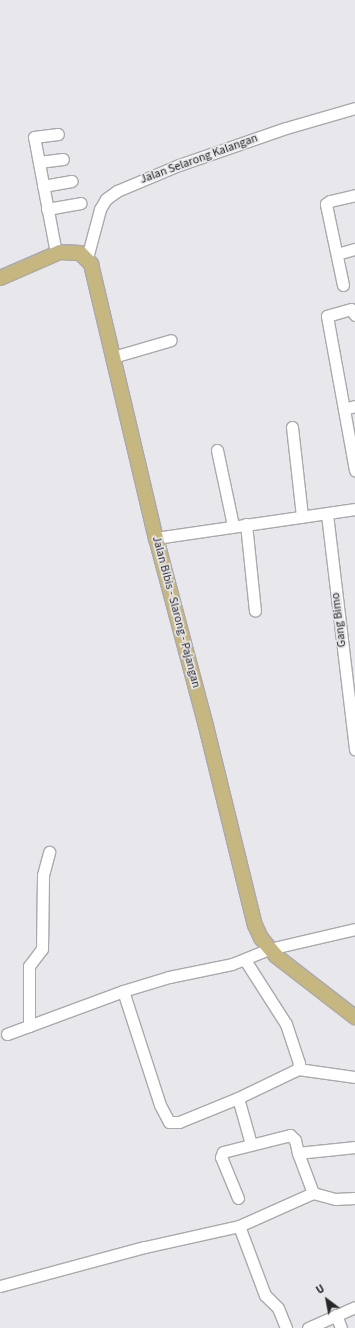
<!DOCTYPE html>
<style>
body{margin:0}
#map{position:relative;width:355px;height:1328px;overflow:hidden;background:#e8e7eb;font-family:"Source Sans 3",sans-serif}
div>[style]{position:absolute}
.roads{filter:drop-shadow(1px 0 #aaa9ad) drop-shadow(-1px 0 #aaa9ad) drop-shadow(0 1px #aaa9ad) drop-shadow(0 -1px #aaa9ad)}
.minor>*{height:11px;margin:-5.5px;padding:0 5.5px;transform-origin:5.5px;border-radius:5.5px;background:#fff}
.major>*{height:14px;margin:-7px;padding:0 7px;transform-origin:7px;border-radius:7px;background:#c6b680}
span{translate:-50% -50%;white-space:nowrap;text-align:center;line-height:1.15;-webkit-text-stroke:3.5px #e8e7eb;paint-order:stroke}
.street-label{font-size:12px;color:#262527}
.north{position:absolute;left:307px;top:1280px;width:40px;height:40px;-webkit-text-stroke:3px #e8e7eb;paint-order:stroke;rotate:328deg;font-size:11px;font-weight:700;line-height:16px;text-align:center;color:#262527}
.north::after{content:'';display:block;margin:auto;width:14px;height:18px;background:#262527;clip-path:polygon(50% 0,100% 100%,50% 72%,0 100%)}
</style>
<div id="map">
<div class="roads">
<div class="minor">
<div style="left:39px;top:162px;width:24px;rotate:-7deg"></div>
<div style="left:43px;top:186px;width:29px;rotate:-10deg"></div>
<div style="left:47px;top:209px;width:34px;rotate:-10deg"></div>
<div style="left:56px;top:253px;width:118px;rotate:-100.7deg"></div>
<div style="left:34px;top:137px;width:24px;rotate:-7deg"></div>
<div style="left:337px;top:254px;width:19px;rotate:-16deg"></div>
<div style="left:87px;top:258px;width:51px;rotate:-75.1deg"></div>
<div style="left:100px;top:209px;width:12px;rotate:-59deg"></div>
<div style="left:106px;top:199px;width:14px;rotate:-36deg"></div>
<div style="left:117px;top:191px;width:67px;rotate:-22.8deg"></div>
<div style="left:179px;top:165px;width:113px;rotate:-19.1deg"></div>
<div style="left:286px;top:128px;width:72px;rotate:-16.2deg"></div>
<div style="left:343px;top:285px;width:83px;rotate:-101.9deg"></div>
<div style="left:326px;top:204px;width:5px;rotate:-37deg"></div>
<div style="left:330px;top:201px;width:26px;rotate:-13deg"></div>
<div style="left:355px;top:315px;width:7px;rotate:-124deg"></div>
<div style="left:351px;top:309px;width:25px;rotate:164deg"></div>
<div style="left:327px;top:316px;width:157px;rotate:79.7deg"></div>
<div style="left:113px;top:357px;width:60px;rotate:-16.3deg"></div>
<div style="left:344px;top:409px;width:11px;rotate:-15deg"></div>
<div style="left:292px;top:427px;width:90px;rotate:83.6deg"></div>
<div style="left:217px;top:450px;width:77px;rotate:78deg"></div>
<div style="left:327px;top:514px;width:237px;rotate:83.2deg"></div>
<div style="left:246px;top:524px;width:87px;rotate:84.1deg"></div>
<div style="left:156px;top:538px;width:201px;rotate:-8.3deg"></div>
<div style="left:245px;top:960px;width:76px;rotate:57.4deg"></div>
<div style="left:286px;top:1024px;width:41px;rotate:71.6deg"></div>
<div style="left:299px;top:1063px;width:6px;rotate:99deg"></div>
<div style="left:298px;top:1069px;width:4px;rotate:153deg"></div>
<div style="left:294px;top:1071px;width:62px;rotate:154.3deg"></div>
<div style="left:238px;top:1098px;width:48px;rotate:74.2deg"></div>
<div style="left:123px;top:991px;width:120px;rotate:72deg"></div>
<div style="left:160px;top:1105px;width:19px;rotate:62deg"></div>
<div style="left:169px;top:1122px;width:10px"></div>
<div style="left:179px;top:1122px;width:64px;rotate:-22.1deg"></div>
<div style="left:29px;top:1026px;width:60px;rotate:-90deg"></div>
<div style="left:29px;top:966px;width:21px;rotate:-53deg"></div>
<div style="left:42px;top:949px;width:74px;rotate:-89.2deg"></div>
<div style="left:43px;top:875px;width:24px;rotate:-75deg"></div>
<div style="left:7px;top:1034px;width:124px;rotate:-20.3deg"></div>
<div style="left:123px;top:991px;width:48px;rotate:-16.9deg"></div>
<div style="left:169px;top:977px;width:64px;rotate:-11.7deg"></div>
<div style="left:232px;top:964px;width:40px;rotate:-22deg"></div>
<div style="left:269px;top:949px;width:88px;rotate:-13.1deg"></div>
<div style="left:298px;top:1069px;width:58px;rotate:8deg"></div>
<div style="left:313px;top:1193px;width:23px;rotate:15deg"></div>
<div style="left:335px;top:1199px;width:20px;rotate:-3deg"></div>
<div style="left:238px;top:1198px;width:44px;rotate:-112.5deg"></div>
<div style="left:221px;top:1157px;width:5px;rotate:-68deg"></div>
<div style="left:223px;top:1152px;width:69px;rotate:-14.2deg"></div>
<div style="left:290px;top:1135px;width:7px;rotate:45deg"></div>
<div style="left:295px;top:1140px;width:13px;rotate:77deg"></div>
<div style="left:298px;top:1153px;width:57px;rotate:-6deg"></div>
<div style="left:239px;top:1226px;width:74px;rotate:69.4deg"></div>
<div style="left:265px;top:1295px;width:18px;rotate:45deg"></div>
<div style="left:278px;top:1308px;width:22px;rotate:68deg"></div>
<div style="left:0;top:1286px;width:150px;rotate:-15.1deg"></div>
<div style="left:145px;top:1247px;width:96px;rotate:-12.6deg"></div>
<div style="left:239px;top:1226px;width:81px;rotate:-24deg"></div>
<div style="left:313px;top:1193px;width:43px;rotate:-110.6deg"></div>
<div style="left:336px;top:1315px;width:14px;rotate:69deg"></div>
<div style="left:308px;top:1328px;width:51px;rotate:-24.1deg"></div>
</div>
<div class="major">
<div style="left:0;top:278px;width:65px;rotate:-23.4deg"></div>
<div style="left:60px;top:252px;width:20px;rotate:3deg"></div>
<div style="left:80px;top:253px;width:16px;rotate:45deg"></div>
<div style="left:91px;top:264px;width:282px;rotate:76.7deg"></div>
<div style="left:156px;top:538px;width:190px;rotate:75.1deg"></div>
<div style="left:205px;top:722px;width:209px;rotate:76.2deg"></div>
<div style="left:255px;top:925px;width:14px;rotate:65deg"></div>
<div style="left:261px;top:938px;width:23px;rotate:50deg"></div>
<div style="left:276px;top:956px;width:100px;rotate:37.7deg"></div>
</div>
</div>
<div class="street-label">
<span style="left:199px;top:159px;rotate:-20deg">Jalan Selarong Kalangan</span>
<span style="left:176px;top:612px;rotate:75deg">Jalan Bibis - Slarong - Pajangan</span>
<span style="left:339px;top:620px;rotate:-97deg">Gang Bimo</span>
</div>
<div class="north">U</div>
</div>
